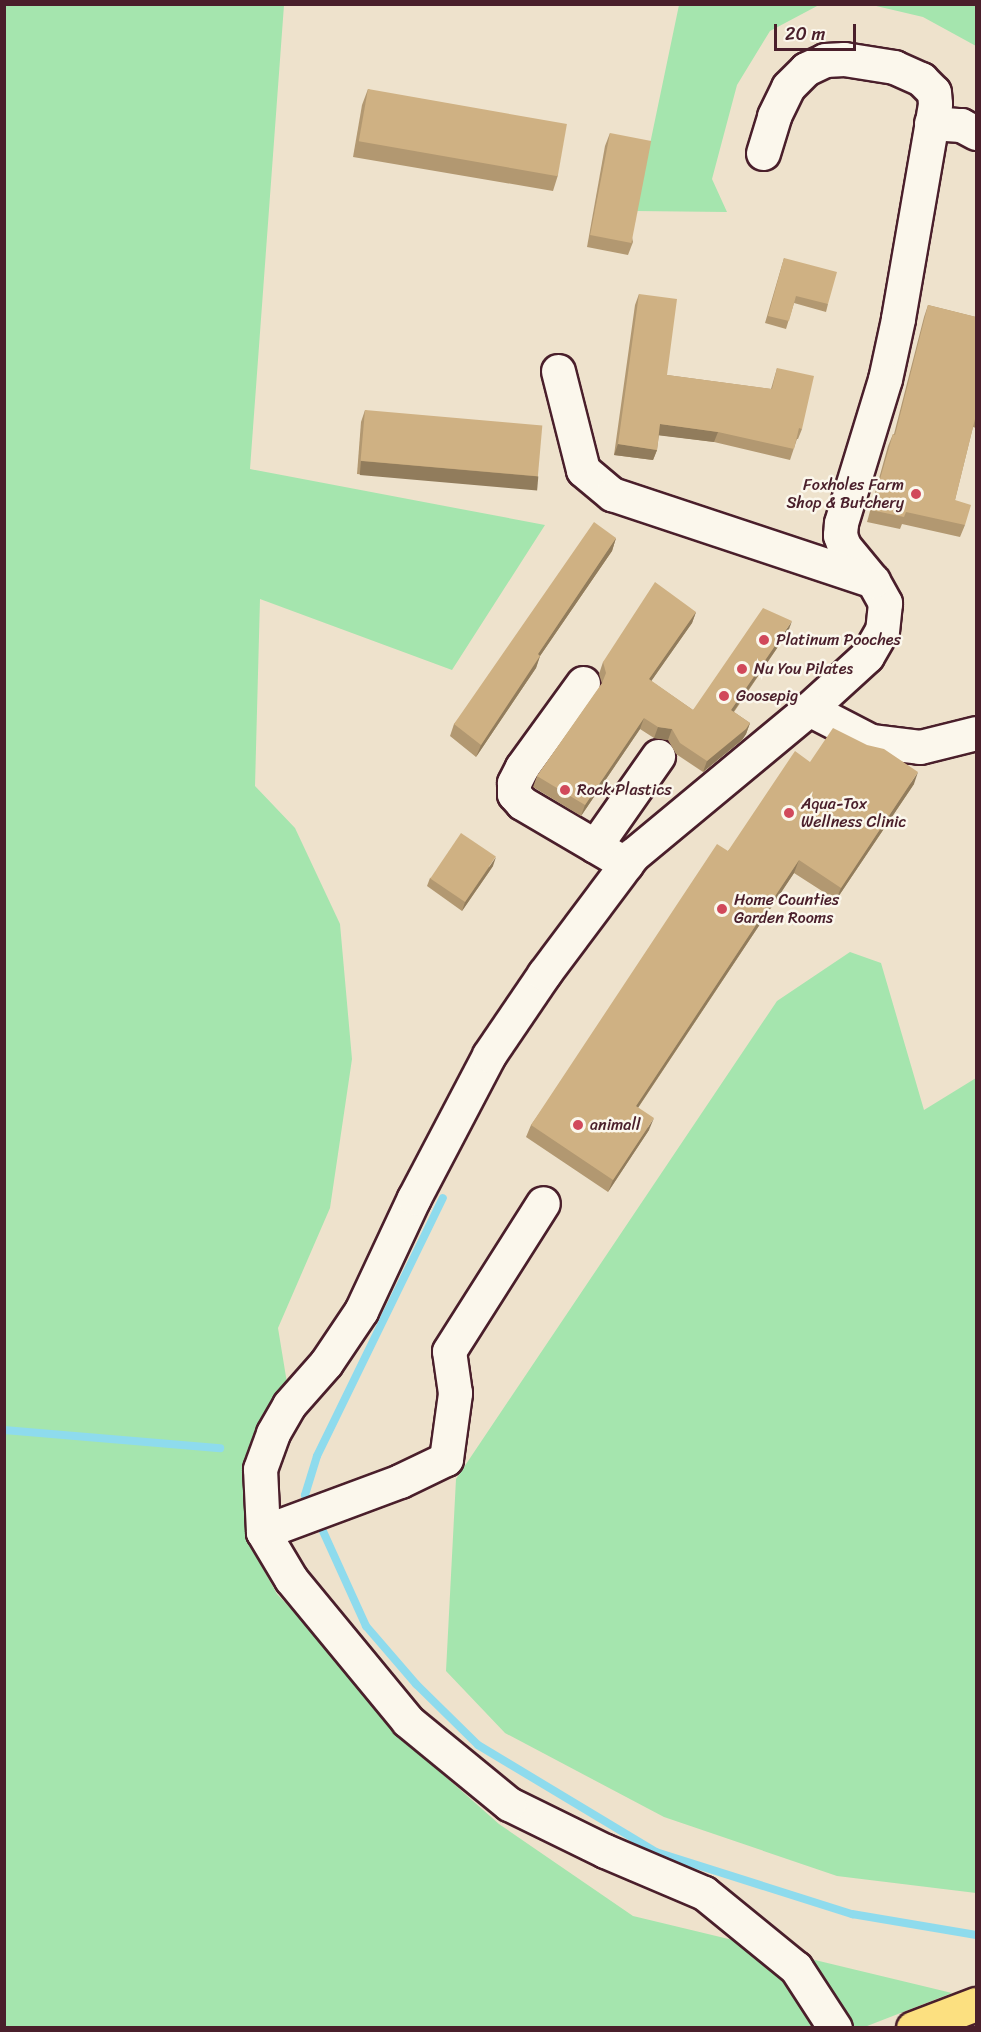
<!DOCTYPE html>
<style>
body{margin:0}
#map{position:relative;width:981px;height:2032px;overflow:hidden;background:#eee2cc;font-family:Sriracha,sans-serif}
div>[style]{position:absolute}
.green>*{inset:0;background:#a5e5ae}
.stream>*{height:8px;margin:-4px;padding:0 4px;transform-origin:4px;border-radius:4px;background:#8edbed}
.roads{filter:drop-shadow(2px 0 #4a1f2b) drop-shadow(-2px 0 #4a1f2b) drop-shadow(0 2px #4a1f2b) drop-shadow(0 -2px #4a1f2b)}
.minor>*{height:33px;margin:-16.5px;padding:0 16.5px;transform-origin:16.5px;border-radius:16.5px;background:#fbf7ec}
.major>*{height:33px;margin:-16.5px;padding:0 16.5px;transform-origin:16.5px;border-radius:16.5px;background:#fce080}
.wall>*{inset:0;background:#b29871}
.shaded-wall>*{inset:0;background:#917c5c;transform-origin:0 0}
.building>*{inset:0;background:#cfb183;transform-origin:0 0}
.dots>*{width:16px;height:16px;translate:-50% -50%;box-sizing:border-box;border:3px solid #fbf7ec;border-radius:50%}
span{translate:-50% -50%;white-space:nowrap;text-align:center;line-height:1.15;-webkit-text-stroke:5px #fbf7ec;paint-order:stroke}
.poi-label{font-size:16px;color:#4a1f2b}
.right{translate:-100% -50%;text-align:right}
.left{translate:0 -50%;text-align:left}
.frame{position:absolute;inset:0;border:6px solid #4a1f2b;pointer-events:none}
.scale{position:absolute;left:774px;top:24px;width:82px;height:27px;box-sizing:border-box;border:3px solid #4a1f2b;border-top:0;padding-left:8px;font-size:18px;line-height:21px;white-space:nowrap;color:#4a1f2b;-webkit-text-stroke:4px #fbf7ec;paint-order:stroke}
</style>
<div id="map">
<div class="green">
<div style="clip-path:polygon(5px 5px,284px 5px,250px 469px,545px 525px,452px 670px,260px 599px,255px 786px,295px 828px,340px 924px,352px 1059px,330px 1208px,278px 1328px,287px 1383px,257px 1435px,247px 1469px,244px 1520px,255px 1554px,277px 1594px,329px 1649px,395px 1732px,499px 1824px,633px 1916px,952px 1993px,862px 2028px,5px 2028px)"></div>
<div style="clip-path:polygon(679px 5px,819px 5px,770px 31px,737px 85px,712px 179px,727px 212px,636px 211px)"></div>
<div style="clip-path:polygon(872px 5px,976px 5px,976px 46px,923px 17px)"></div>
<div style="clip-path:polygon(850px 952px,881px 963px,924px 1110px,976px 1078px,976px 1893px,837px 1876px,664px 1817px,505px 1733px,446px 1671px,456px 1479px,777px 1001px)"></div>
</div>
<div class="stream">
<div style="left:4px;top:1430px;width:217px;rotate:4.8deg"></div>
<div style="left:311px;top:1507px;width:13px;rotate:-117deg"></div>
<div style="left:305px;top:1495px;width:41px;rotate:-72.9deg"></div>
<div style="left:317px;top:1456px;width:287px;rotate:-64deg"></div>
<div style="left:317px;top:1518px;width:119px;rotate:65.6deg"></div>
<div style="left:366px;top:1626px;width:77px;rotate:49.2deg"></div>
<div style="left:416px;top:1684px;width:87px;rotate:44.5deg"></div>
<div style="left:478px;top:1745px;width:208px;rotate:31deg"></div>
<div style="left:656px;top:1852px;width:206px;rotate:17.6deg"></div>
<div style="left:852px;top:1914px;width:126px;rotate:9.6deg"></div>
</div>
<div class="roads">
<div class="minor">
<div style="left:931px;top:123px;width:30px;rotate:4deg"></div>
<div style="left:961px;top:125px;width:17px;rotate:28deg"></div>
<div style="left:763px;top:153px;width:39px;rotate:-73deg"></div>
<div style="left:774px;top:116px;width:32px;rotate:-64deg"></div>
<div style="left:788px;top:87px;width:25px;rotate:-45deg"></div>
<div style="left:806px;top:69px;width:21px;rotate:-25deg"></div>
<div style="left:825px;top:60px;width:19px;rotate:-3deg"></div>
<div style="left:844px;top:59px;width:51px;rotate:9.1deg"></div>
<div style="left:894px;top:67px;width:30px;rotate:24deg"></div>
<div style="left:921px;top:79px;width:18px;rotate:45deg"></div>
<div style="left:934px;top:92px;width:12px;rotate:85deg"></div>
<div style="left:935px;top:104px;width:218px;rotate:99.8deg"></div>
<div style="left:898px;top:319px;width:61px;rotate:102.2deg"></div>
<div style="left:885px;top:379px;width:151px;rotate:107deg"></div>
<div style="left:841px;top:523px;width:12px;rotate:95deg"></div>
<div style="left:840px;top:535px;width:12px;rotate:70deg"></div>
<div style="left:844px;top:546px;width:45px;rotate:50.4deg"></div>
<div style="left:873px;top:581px;width:25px;rotate:61deg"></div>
<div style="left:885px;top:603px;width:27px;rotate:96deg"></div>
<div style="left:882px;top:630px;width:30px;rotate:120deg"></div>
<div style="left:867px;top:656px;width:79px;rotate:137.6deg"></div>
<div style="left:558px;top:371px;width:102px;rotate:75.8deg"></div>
<div style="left:583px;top:470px;width:38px;rotate:40deg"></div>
<div style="left:612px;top:494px;width:275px;rotate:18.4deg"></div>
<div style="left:583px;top:683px;width:104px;rotate:126deg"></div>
<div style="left:522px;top:767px;width:18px;rotate:117deg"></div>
<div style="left:514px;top:783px;width:11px;rotate:90deg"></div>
<div style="left:514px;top:794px;width:12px;rotate:48deg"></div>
<div style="left:522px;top:803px;width:121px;rotate:30.4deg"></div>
<div style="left:595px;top:846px;width:110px;rotate:-55deg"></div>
<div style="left:263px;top:1532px;width:146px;rotate:-20.4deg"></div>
<div style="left:400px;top:1481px;width:51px;rotate:-25.6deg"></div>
<div style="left:446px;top:1459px;width:67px;rotate:-82.2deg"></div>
<div style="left:455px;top:1393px;width:42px;rotate:-98.1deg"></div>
<div style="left:449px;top:1351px;width:175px;rotate:-57.6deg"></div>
<div style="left:835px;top:2028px;width:72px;rotate:-123deg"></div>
<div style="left:796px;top:1968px;width:119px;rotate:-140.8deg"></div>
<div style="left:704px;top:1893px;width:108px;rotate:-157deg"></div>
<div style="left:605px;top:1851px;width:107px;rotate:-153.9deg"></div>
<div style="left:509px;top:1804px;width:131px;rotate:-140.6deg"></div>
<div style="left:408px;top:1721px;width:184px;rotate:-129.5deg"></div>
<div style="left:291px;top:1579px;width:55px;rotate:-120.8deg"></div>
<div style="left:263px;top:1532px;width:63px;rotate:-92.7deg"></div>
<div style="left:260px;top:1469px;width:38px;rotate:-70deg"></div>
<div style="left:273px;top:1433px;width:32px;rotate:-60deg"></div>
<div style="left:289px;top:1405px;width:56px;rotate:-48.6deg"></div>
<div style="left:326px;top:1363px;width:63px;rotate:-56.1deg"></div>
<div style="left:361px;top:1311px;width:125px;rotate:-64.9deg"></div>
<div style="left:414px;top:1198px;width:161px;rotate:-62.3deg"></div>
<div style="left:489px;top:1055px;width:98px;rotate:-55.8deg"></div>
<div style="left:544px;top:974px;width:149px;rotate:-53.2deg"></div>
<div style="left:633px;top:855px;width:229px;rotate:-39.7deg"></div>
<div style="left:809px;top:709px;width:70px;rotate:27.3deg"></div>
<div style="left:871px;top:741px;width:49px;rotate:7deg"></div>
<div style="left:920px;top:747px;width:58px;rotate:-14deg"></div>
</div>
<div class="major">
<div style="left:913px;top:2028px;width:67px;rotate:-20.9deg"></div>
</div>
</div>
<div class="wall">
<div style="clip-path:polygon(368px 89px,558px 175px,553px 191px,353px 157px,362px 105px)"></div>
<div style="clip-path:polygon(610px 133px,633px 242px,628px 255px,587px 247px,605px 146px)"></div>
<div style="clip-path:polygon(784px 258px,828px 304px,826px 312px,794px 303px,786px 329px,765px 323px)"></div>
<div style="clip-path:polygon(639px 294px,667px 375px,771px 389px,777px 368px,802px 429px,798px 439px,797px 439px,790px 460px,714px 442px,659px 435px,657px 450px,653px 460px,614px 455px,635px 305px)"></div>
<div style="clip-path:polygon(928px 305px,976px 317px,976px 428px,973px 427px,955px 500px,965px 525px,960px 537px,902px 524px,900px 529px,867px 522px,888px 446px,893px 434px,894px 434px,924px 317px)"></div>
<div style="clip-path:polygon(365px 410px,538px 476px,534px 488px,357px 474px,361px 422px)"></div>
<div style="clip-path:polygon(616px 538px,612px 551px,540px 656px,536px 668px,476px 757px,450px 736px,454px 724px)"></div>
<div style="clip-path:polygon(696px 612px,692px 623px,651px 681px,693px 710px,788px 632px,734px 712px,750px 723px,746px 734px,742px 740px,703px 772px,676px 754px,668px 740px,654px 738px,640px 729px,581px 816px,533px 787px,537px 776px,602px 684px,599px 674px,603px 662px)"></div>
<div style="clip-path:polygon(810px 762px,914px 784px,836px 900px,794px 873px,638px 1108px,649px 1130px,608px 1192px,526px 1137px,531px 1125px,728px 851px)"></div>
<div style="clip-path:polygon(493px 866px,462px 911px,427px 886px,430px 878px)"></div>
</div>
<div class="shaded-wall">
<div style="clip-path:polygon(660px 424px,718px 432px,714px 442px,656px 435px)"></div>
<div style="clip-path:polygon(618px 444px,657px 450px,653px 460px,614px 455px)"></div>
<div style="left:361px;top:461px;width:178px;height:14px;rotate:5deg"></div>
<div style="clip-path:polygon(616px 538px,612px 551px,540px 656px,536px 668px,476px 757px,481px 745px,538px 654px)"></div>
<div style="clip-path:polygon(696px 612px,692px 623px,645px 690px,649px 679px)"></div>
<div style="clip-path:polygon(792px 621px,788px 632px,727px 721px,731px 710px)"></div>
<div style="clip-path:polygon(644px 718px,640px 729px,581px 816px,585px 805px)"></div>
<div style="clip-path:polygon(750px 723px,746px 734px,742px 740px,703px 772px,707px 761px)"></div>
<div style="clip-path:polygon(658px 727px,672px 729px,668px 740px,654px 738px)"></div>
<div style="clip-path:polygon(918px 772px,914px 784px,836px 900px,841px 888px)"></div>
<div style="clip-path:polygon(496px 857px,493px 866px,462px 911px,465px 902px)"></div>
<div style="clip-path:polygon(799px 860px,794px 873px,631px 1118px,636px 1106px)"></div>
<div style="clip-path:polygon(654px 1118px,649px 1130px,608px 1192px,613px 1180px)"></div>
</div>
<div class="building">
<div style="left:368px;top:89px;width:202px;height:53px;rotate:10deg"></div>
<div style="left:610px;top:133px;width:42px;height:104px;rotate:11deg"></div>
<div style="clip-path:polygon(784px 258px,837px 272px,828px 304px,796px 296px,789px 321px,768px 316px)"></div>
<div style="clip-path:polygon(639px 294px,677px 299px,667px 375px,772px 389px,777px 368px,814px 376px,802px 429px,799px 428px,794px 449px,718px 432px,660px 424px,657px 450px,618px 444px)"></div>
<div style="clip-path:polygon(928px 305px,976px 317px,976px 415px,955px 500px,971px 505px,965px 525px,906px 512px,904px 517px,871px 510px,893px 434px,895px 435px)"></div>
<div style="left:365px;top:410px;width:178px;height:51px;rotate:5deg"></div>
<div style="clip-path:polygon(594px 522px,616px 538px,538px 654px,540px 656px,481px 745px,454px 724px)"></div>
<div style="clip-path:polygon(655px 582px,696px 612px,649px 679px,693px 710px,763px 608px,792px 621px,731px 710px,750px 723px,746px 729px,707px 761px,680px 743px,672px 729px,658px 727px,644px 718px,585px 805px,537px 776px,602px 683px,606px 673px,603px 662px)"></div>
<div style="clip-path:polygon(833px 728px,867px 745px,884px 749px,918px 772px,841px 888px,799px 860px,636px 1106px,654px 1118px,613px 1180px,531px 1125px,717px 844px,728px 851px,795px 751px,810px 762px)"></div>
<div style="left:461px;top:833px;width:42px;height:55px;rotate:34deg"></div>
</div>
<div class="dots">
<div style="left:916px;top:494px;background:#d1495b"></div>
<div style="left:764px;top:640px;background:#d1495b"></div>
<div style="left:742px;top:669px;background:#d1495b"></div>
<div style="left:724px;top:696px;background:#d1495b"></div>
<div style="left:565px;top:790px;background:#d1495b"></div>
<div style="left:789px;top:813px;background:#d1495b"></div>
<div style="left:722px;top:909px;background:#d1495b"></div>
<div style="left:578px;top:1125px;background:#d1495b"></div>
</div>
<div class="poi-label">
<span class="right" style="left:904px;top:494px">Foxholes Farm<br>Shop &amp; Butchery</span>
<span class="left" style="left:776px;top:640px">Platinum Pooches</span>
<span class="left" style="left:754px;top:669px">Nu You Pilates</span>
<span class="left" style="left:736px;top:696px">Goosepig</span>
<span class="left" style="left:577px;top:790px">Rock Plastics</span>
<span class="left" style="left:801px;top:813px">Aqua-Tox<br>Wellness Clinic</span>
<span class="left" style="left:734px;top:909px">Home Counties<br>Garden Rooms</span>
<span class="left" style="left:590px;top:1125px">animall</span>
</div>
<div class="frame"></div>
<div class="scale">20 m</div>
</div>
